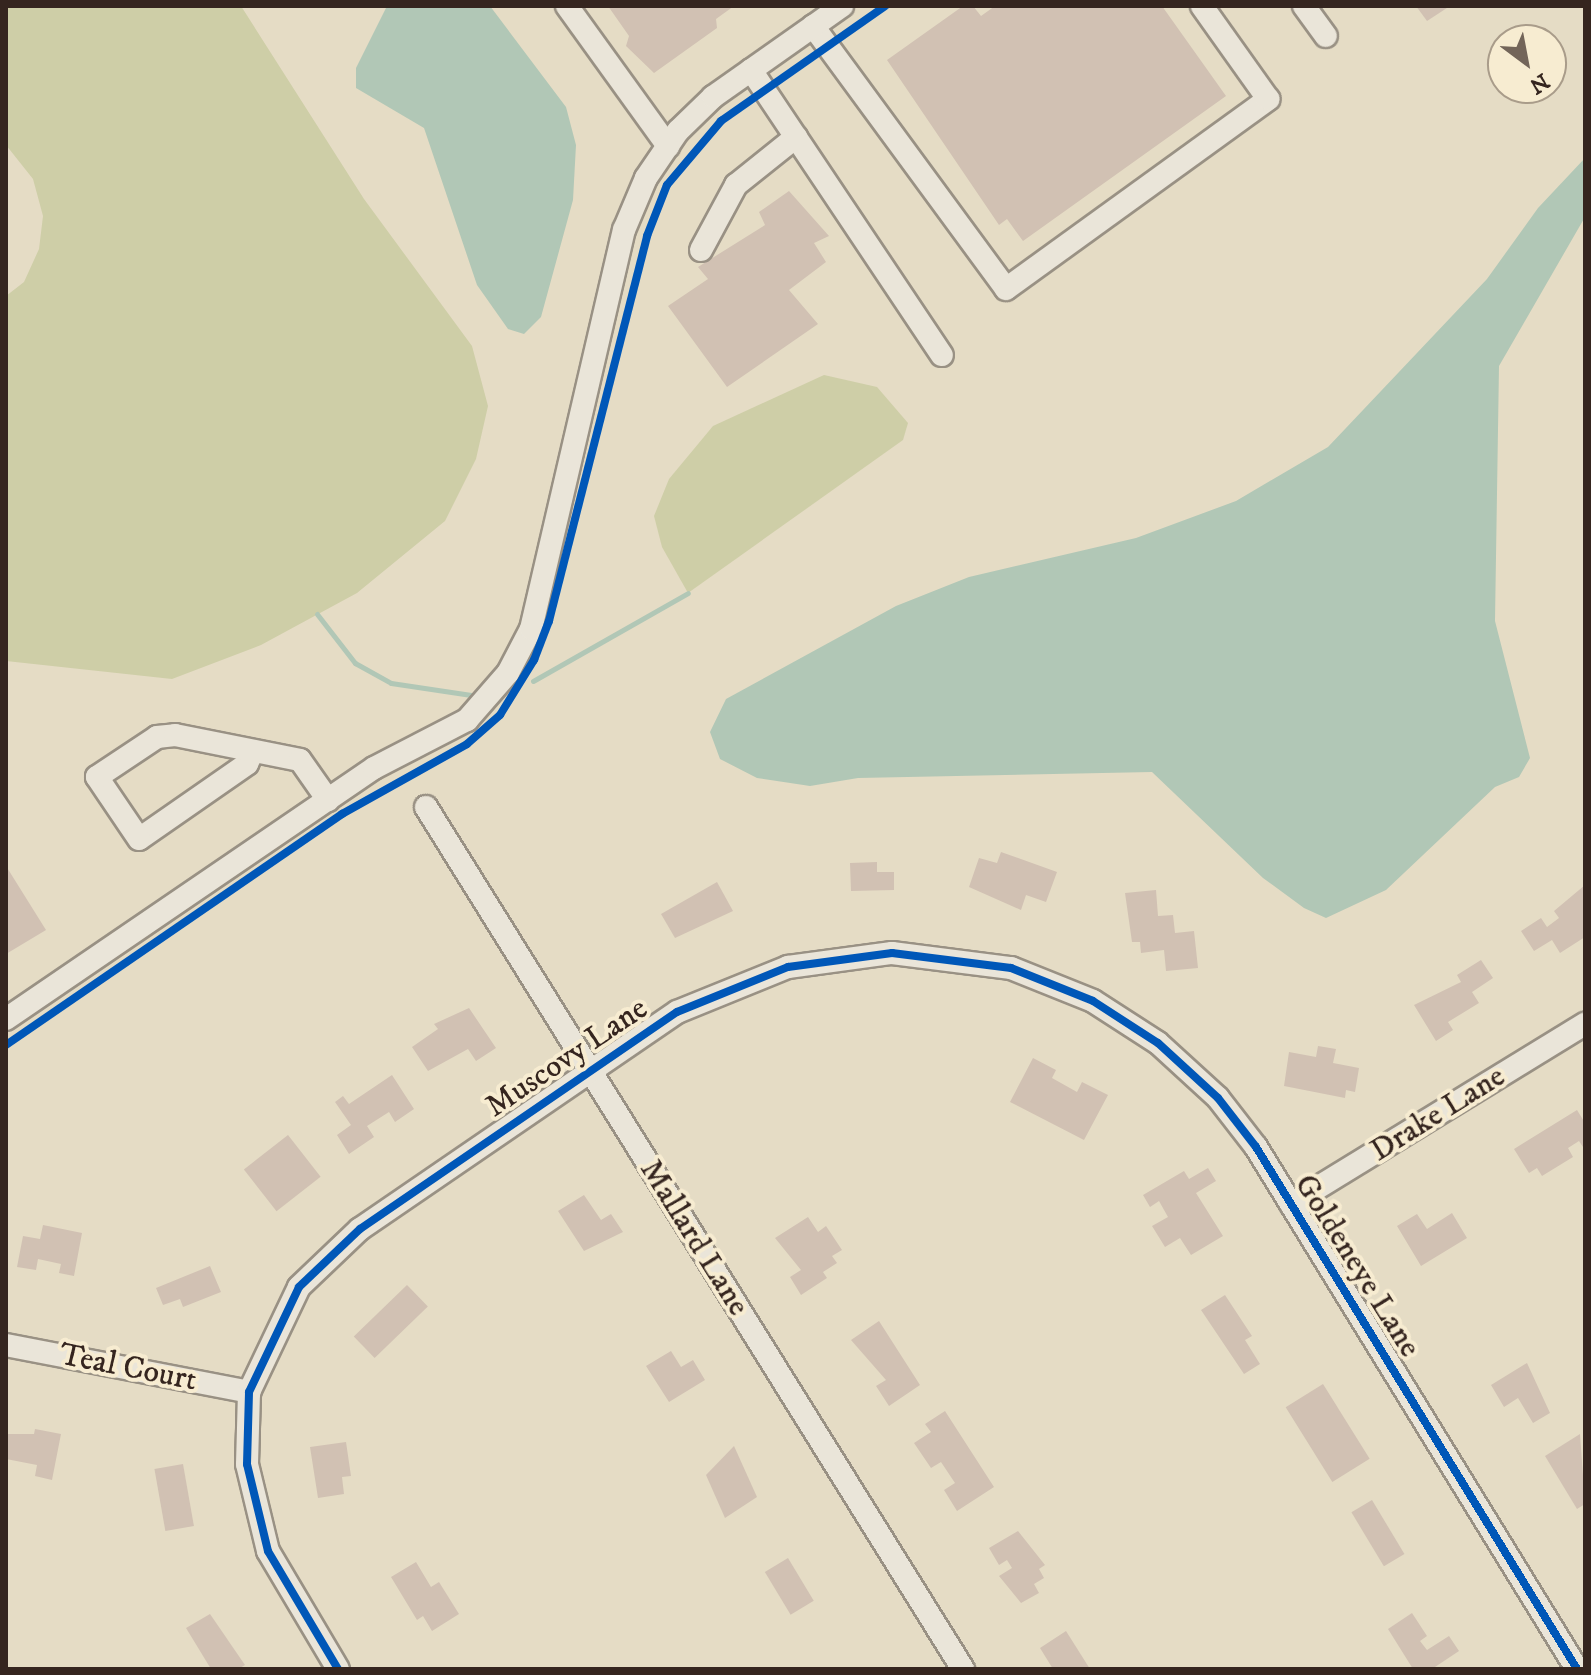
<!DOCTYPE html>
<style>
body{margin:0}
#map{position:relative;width:1591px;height:1675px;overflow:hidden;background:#e5dcc5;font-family:"IM FELL DW Pica",serif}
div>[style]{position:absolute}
.green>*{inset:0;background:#cecea7}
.water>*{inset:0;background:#b1c7b6}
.stream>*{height:5px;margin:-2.5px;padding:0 2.5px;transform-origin:2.5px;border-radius:2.5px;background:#b1c7b6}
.building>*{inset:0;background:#d1c1b3;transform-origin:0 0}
.roads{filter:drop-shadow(2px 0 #999184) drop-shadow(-2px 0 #999184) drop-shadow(0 2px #999184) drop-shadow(0 -2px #999184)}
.minor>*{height:22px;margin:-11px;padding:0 11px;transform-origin:11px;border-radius:11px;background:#eae5d9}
.cycleway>*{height:8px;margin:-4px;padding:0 4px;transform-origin:4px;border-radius:4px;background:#0057b8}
span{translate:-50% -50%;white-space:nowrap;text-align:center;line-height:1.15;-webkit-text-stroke:8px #f7ecd1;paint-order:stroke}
.street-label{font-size:32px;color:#35251f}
.frame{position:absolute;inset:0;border:8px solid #35251f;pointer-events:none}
.north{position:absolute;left:1487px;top:24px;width:80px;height:80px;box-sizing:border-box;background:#f7ecd1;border:2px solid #a99c8a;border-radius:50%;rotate:148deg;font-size:22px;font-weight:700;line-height:32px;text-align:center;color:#35251f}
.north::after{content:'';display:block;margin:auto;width:28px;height:36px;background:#736559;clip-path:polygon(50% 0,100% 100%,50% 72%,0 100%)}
</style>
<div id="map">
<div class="green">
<div style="clip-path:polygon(6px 6px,241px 6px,364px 199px,472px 346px,488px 406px,476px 459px,445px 521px,357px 593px,261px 645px,172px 679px,6px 661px,6px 296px,24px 282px,39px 249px,43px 216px,33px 179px,6px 145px)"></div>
<div style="clip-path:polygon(824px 375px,877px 387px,908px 423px,903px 440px,688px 593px,662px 547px,654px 516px,669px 479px,713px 426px)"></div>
</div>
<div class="water">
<div style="clip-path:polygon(387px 6px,490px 6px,566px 107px,576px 145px,573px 200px,541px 317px,524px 334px,508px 329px,477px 285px,424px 128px,356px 88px,356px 68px)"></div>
<div style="clip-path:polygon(1585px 158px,1585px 217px,1499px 366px,1495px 621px,1530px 758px,1519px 777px,1495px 787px,1386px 890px,1326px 918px,1304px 908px,1263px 878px,1152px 772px,858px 778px,810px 786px,757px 778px,720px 759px,710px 732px,726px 699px,896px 606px,969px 577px,1136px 538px,1236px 501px,1328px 447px,1487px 279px,1538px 208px)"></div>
</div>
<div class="stream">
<div style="left:317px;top:614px;width:62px;rotate:52.2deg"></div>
<div style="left:355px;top:663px;width:41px;rotate:29.1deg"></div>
<div style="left:391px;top:683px;width:81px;rotate:8.5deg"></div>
<div style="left:533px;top:681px;width:178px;rotate:-29.6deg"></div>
</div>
<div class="building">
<div style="clip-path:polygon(608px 6px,734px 6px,716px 19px,717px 28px,654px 73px,626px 46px,629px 36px)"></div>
<div style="clip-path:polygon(963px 6px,973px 6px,981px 16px,995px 6px,1162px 6px,1226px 96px,1023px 241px,1007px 219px,999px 225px,887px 60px)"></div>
<div style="clip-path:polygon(1416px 6px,1450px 6px,1427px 21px)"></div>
<div style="clip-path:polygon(789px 191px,829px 236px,814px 243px,826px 262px,789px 290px,818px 324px,727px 387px,668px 306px,708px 279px,698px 267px,765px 225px,759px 212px)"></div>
<div style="clip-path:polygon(1001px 852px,1057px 872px,1046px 902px,1026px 895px,1021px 910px,969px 887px,979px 858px,997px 863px)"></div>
<div style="clip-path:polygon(877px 862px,877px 872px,894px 872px,894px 890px,851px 891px,850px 863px)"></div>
<div style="clip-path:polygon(6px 866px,46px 930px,6px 954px)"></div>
<div style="clip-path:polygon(717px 882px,733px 911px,675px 938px,661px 914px)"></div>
<div style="clip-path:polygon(1585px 885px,1585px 937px,1560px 953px,1552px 940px,1534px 951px,1521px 931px,1541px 918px,1547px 927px,1559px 918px,1554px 911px)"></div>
<div style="clip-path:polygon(1156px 890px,1158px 916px,1173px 915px,1175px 933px,1194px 931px,1198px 968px,1166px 971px,1164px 950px,1141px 953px,1140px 942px,1132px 942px,1125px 893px)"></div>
<div style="clip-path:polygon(1481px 960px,1493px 978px,1472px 992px,1479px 1003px,1448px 1022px,1453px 1030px,1436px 1041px,1414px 1005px,1461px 982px,1457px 975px)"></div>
<div style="clip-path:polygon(469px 1008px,496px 1048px,476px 1061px,468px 1049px,428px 1071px,412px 1047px,438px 1029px,434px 1024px)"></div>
<div style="clip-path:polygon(1318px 1046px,1336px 1049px,1333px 1063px,1359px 1068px,1355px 1092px,1346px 1090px,1345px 1098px,1284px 1086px,1289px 1052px,1316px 1057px)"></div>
<div style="clip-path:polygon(1033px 1058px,1056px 1070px,1052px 1078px,1077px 1092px,1082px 1082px,1108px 1095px,1084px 1140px,1010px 1102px)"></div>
<div style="clip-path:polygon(392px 1075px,414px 1109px,395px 1122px,389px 1112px,367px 1126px,374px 1137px,349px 1154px,337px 1135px,351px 1125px,335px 1102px,343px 1096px,349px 1104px)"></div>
<div style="clip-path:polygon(1577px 1110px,1585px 1123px,1585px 1150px,1579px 1141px,1568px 1148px,1573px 1157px,1542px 1176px,1537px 1168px,1529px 1173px,1514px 1149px)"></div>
<div style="left:288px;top:1135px;width:53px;height:56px;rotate:52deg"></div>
<div style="clip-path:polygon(1208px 1168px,1216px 1181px,1196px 1193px,1223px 1236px,1191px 1255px,1180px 1238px,1165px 1247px,1152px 1226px,1168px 1217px,1159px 1201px,1150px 1207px,1143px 1195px,1184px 1171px,1189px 1179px)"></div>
<div style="clip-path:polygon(584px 1195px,601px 1220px,611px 1214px,623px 1232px,584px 1251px,558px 1211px)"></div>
<div style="clip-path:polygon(1452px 1213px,1467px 1238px,1421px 1266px,1397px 1226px,1417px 1214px,1427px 1229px)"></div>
<div style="clip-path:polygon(808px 1217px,818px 1232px,826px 1226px,842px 1250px,832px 1256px,837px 1263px,823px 1272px,827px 1278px,801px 1295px,790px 1277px,801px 1270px,775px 1238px)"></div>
<div style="clip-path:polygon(43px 1225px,82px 1233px,74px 1276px,59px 1273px,61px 1264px,38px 1259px,36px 1270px,17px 1267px,23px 1236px,40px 1239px)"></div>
<div style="clip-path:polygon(210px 1266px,221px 1292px,183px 1307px,180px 1299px,163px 1305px,156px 1288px)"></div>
<div style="left:407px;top:1285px;width:30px;height:74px;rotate:46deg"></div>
<div style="clip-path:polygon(1225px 1295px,1252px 1336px,1245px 1340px,1260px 1364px,1244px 1374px,1201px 1310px)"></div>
<div style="clip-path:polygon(879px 1321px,920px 1385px,889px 1406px,876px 1386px,886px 1380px,851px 1340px)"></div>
<div style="clip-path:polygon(671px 1351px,681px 1367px,693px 1360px,705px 1380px,669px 1402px,646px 1366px)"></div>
<div style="clip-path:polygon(1527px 1363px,1550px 1413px,1533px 1423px,1518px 1398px,1504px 1407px,1491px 1385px)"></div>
<div style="left:1323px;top:1384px;width:88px;height:44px;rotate:58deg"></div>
<div style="clip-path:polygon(945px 1411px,994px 1487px,957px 1511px,944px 1490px,955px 1483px,941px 1462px,931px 1468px,914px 1443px,931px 1432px,925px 1424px)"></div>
<div style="clip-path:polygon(35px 1429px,61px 1434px,52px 1480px,35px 1476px,37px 1465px,6px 1459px,6px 1434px,34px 1434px)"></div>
<div style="clip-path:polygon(1580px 1434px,1585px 1504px,1577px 1509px,1545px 1456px)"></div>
<div style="clip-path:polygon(346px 1442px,351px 1476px,342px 1477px,344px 1494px,318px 1498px,310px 1447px)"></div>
<div style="clip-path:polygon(734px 1446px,757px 1497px,725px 1518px,706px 1475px)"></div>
<div style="left:183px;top:1464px;width:63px;height:29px;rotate:80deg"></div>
<div style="left:1372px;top:1500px;width:63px;height:24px;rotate:59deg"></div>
<div style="clip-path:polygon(1018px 1531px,1045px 1565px,1039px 1569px,1044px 1578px,1034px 1584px,1039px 1593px,1021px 1603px,999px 1576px,1012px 1568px,1007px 1560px,999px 1565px,989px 1548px)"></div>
<div style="left:788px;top:1558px;width:50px;height:27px;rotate:59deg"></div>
<div style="clip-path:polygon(416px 1562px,431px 1587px,439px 1582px,459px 1614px,432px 1631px,423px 1616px,417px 1620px,391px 1577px)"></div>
<div style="clip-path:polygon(1412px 1613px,1427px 1636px,1420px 1641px,1427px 1650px,1449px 1636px,1459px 1651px,1432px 1669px,1413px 1669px,1388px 1629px)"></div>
<div style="clip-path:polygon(210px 1614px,245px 1665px,238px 1669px,211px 1669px,186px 1628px)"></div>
<div style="clip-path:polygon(1066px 1631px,1090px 1669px,1053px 1669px,1040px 1648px)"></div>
</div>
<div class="roads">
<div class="minor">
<div style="left:567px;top:6px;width:173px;rotate:54.2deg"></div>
<div style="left:1304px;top:6px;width:37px;rotate:54deg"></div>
<div style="left:813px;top:26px;width:326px;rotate:53.7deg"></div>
<div style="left:1006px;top:289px;width:324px;rotate:-35.9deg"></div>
<div style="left:1268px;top:99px;width:114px;rotate:-125.4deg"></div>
<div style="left:751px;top:70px;width:343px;rotate:56.2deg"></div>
<div style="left:701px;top:250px;width:74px;rotate:-61.7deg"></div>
<div style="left:736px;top:185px;width:77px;rotate:-38.7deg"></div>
<div style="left:253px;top:751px;width:14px;rotate:115deg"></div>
<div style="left:247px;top:764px;width:131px;rotate:145.2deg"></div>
<div style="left:139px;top:839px;width:75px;rotate:-124.1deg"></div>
<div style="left:97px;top:777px;width:72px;rotate:-33.7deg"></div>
<div style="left:157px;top:737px;width:18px;rotate:-6deg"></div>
<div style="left:175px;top:735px;width:127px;rotate:11.3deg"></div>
<div style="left:300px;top:760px;width:49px;rotate:55deg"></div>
<div style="left:426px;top:807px;width:1016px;rotate:58.08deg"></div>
<div style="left:6px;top:1019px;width:445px;rotate:-34.3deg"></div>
<div style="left:374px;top:768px;width:105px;rotate:-27.3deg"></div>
<div style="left:467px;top:720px;width:62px;rotate:-48.9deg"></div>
<div style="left:508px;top:673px;width:50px;rotate:-62.4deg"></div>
<div style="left:531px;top:629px;width:410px;rotate:-76.9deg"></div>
<div style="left:624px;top:230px;width:56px;rotate:-67.1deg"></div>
<div style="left:646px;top:178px;width:57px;rotate:-55.8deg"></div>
<div style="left:678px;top:131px;width:49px;rotate:-44.2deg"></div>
<div style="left:713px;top:97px;width:158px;rotate:-35.2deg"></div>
<div style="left:1291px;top:1204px;width:345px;rotate:-31.5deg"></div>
<div style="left:6px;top:1345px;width:248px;rotate:10.9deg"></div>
<div style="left:338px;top:1669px;width:137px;rotate:-120.7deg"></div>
<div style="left:268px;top:1551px;width:89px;rotate:-103.6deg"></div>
<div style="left:247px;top:1464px;width:72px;rotate:-88.4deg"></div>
<div style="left:249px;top:1392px;width:116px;rotate:-64.5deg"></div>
<div style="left:299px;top:1287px;width:84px;rotate:-43.6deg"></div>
<div style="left:360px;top:1229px;width:384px;rotate:-34.4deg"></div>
<div style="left:677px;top:1012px;width:120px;rotate:-22.1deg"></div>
<div style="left:788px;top:967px;width:105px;rotate:-7.7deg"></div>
<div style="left:892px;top:953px;width:120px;rotate:7.2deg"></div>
<div style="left:1011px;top:968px;width:88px;rotate:21.9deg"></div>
<div style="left:1093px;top:1001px;width:77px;rotate:32.9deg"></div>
<div style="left:1158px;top:1043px;width:81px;rotate:42.5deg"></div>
<div style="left:1218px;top:1098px;width:62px;rotate:52.2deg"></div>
<div style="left:1256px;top:1147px;width:613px;rotate:58.41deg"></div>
</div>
</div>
<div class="cycleway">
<div style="left:6px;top:1045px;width:408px;rotate:-34.5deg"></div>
<div style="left:342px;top:814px;width:143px;rotate:-29.2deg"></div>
<div style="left:467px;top:744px;width:44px;rotate:-41.3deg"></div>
<div style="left:500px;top:715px;width:65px;rotate:-58.3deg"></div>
<div style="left:534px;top:660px;width:42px;rotate:-69deg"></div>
<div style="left:549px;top:621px;width:397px;rotate:-75.7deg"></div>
<div style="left:647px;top:236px;width:55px;rotate:-68.6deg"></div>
<div style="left:667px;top:185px;width:84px;rotate:-49.8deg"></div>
<div style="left:721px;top:121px;width:200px;rotate:-35deg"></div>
<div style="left:338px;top:1669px;width:137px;rotate:-120.7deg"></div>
<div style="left:268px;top:1551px;width:89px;rotate:-103.6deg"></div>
<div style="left:247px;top:1464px;width:72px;rotate:-88.4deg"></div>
<div style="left:249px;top:1392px;width:116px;rotate:-64.5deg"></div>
<div style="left:299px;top:1287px;width:84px;rotate:-43.6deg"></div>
<div style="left:360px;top:1229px;width:384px;rotate:-34.4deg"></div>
<div style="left:677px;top:1012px;width:120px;rotate:-22.1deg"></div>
<div style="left:788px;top:967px;width:105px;rotate:-7.7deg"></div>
<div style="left:892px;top:953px;width:120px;rotate:7.2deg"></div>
<div style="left:1011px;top:968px;width:88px;rotate:21.9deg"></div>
<div style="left:1093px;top:1001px;width:77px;rotate:32.9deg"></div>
<div style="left:1158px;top:1043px;width:81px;rotate:42.5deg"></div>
<div style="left:1218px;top:1098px;width:62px;rotate:52.2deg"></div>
<div style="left:1256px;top:1147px;width:613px;rotate:58.41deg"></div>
</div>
<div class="street-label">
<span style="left:567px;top:1058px;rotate:-34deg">Muscovy Lane</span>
<span style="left:1438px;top:1114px;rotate:-32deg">Drake Lane</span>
<span style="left:694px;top:1238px;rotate:58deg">Mallard Lane</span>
<span style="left:1357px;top:1266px;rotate:58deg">Goldeneye Lane</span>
<span style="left:128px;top:1368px;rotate:11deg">Teal Court</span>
</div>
<div class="frame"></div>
<div class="north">N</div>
</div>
